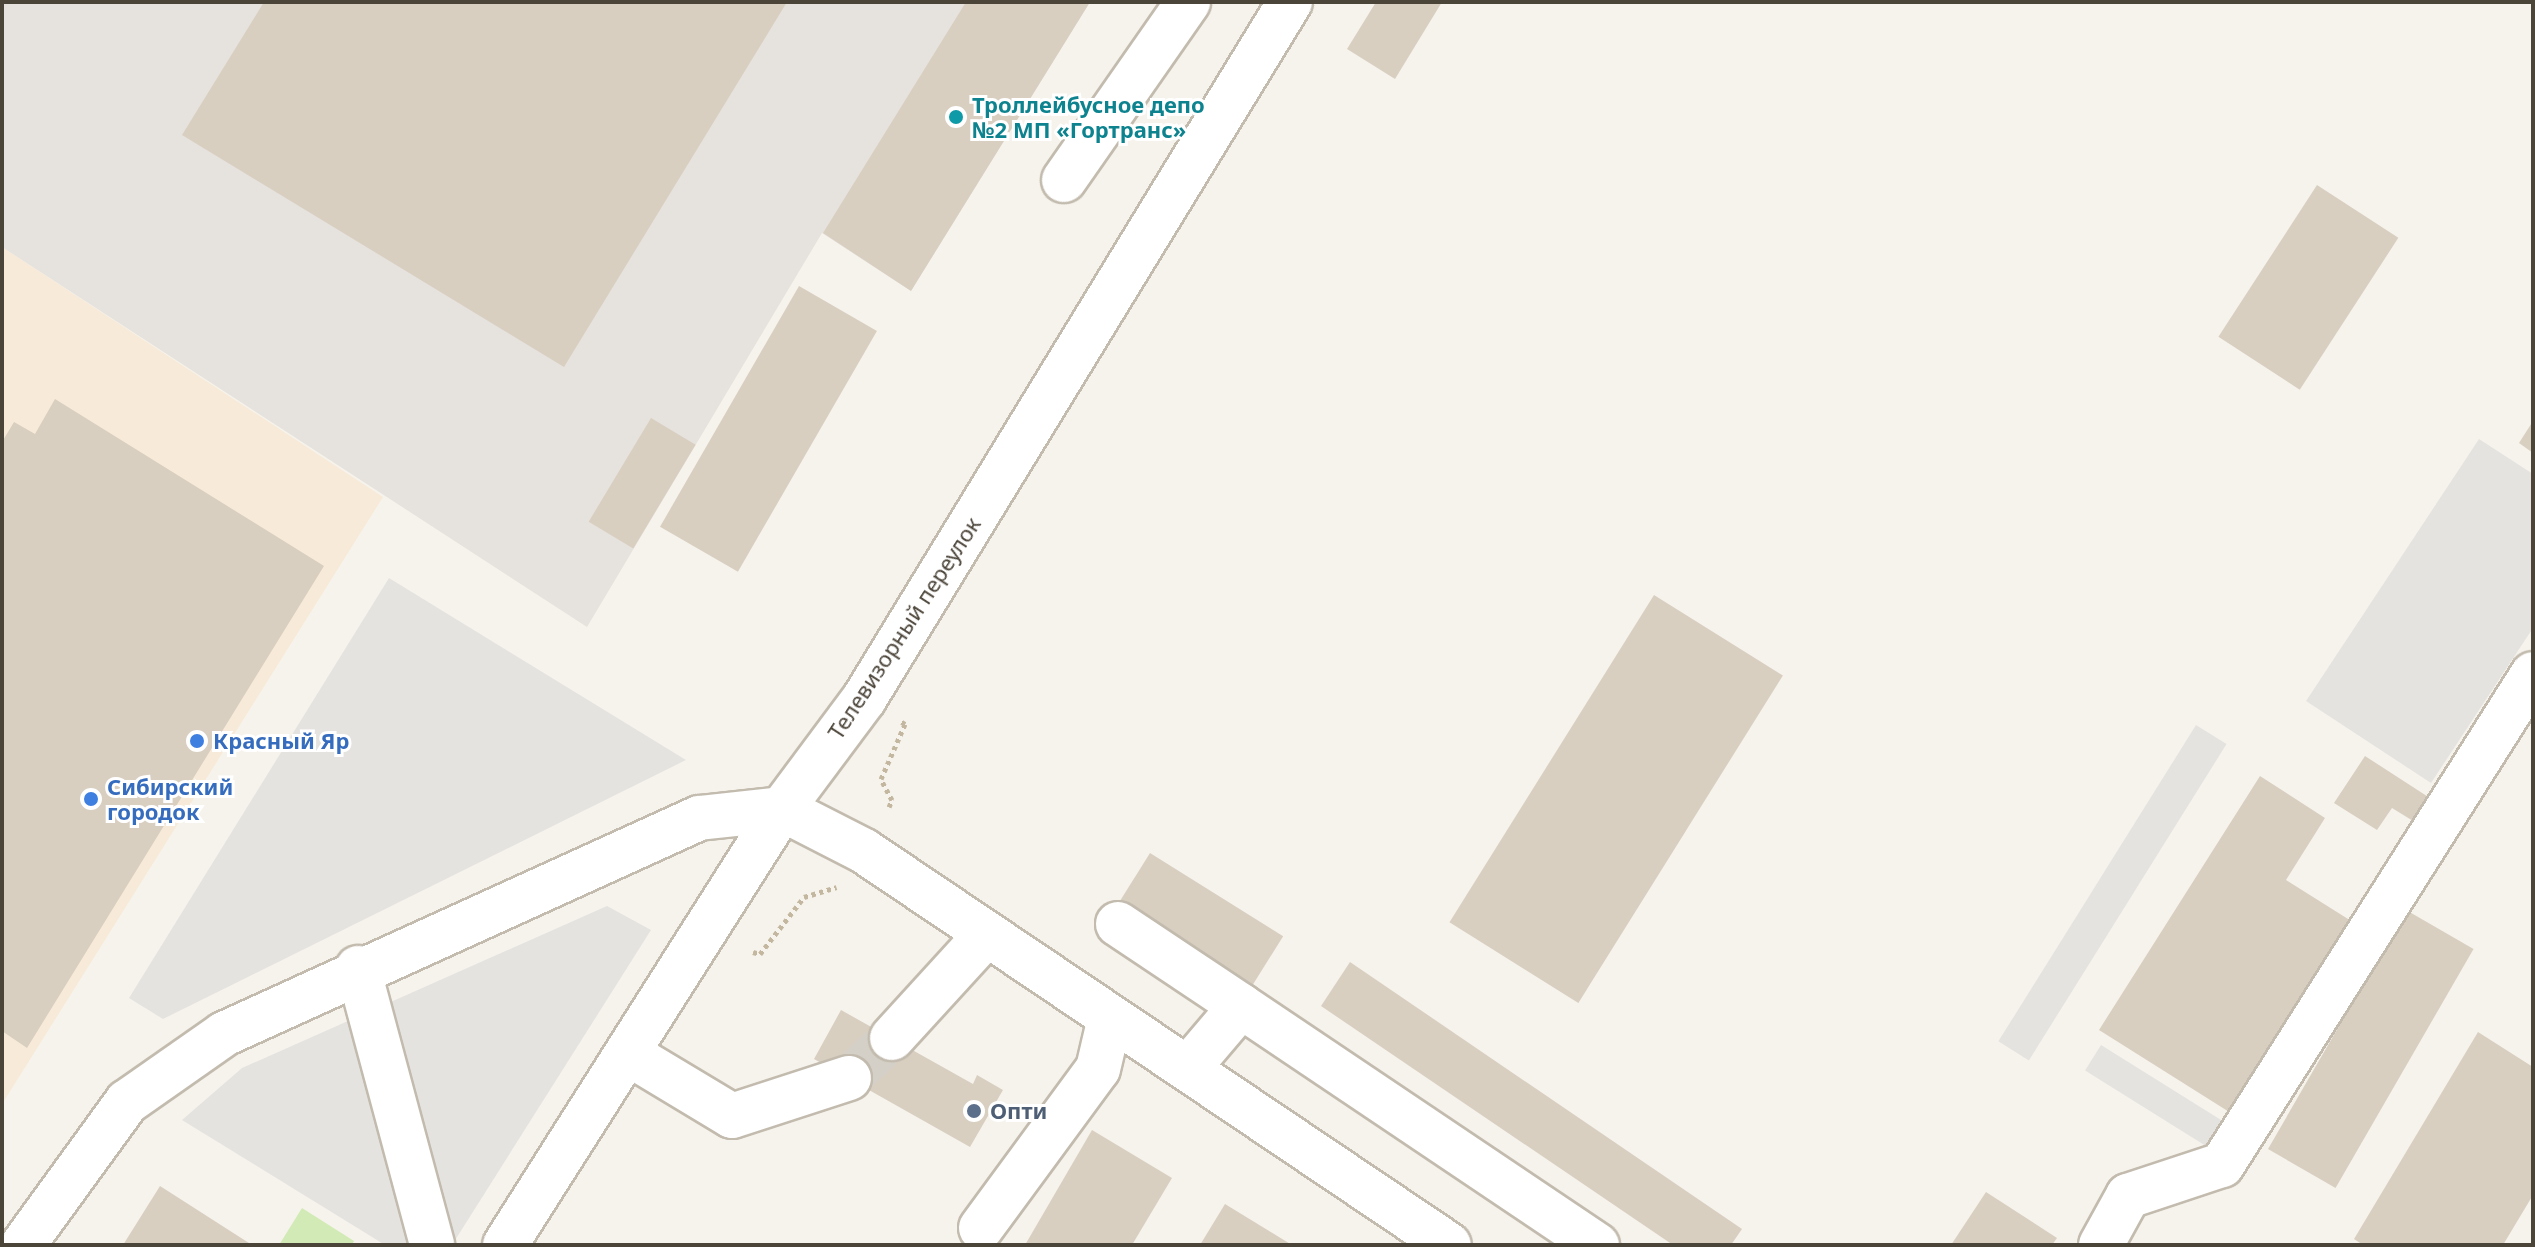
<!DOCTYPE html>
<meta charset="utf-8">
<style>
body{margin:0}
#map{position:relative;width:2535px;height:1247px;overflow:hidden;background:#f6f3ec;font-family:"Noto Sans",sans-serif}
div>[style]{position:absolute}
.commercial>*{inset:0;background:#f7ead8}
.industrial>*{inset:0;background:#e6e2dd}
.green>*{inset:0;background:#d2eab5}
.parking>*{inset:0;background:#e5e3e0;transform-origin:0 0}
.building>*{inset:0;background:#d8cfc1;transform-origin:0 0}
.minor-tunnel>*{height:44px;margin-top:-22px;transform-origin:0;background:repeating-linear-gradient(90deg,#d4d0c8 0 44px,transparent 0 66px)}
.path>*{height:5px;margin-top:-2.5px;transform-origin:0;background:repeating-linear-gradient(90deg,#c4b79f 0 4px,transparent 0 8px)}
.roads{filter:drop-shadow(2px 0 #c2bbae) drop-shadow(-2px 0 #c2bbae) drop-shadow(0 2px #c2bbae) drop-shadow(0 -2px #c2bbae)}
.minor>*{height:44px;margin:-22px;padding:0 22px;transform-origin:22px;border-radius:22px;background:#fff}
.dots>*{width:22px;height:22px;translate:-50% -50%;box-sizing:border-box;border:4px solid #fff;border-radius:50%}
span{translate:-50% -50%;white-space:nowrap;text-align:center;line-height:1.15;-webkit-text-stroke:6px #fff;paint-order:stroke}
.culture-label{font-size:22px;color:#0d838f;font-weight:700}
.left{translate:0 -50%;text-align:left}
.street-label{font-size:22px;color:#4b4439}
.shop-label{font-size:22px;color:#366cbe;font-weight:700}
.service-label{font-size:22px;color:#4e5e75;font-weight:700}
.frame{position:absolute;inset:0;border:4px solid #4b4439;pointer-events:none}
</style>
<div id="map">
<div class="commercial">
<div style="clip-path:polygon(2px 247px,383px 497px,2px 1104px)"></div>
</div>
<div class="industrial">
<div style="clip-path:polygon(2px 2px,1090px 2px,911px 291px,822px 233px,587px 627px,2px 247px)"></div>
</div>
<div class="green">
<div style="clip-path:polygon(302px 1208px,354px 1241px,352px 1245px,279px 1245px)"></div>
</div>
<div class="parking">
<div style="clip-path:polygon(2479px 439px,2533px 474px,2533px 628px,2431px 783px,2306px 701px)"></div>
<div style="clip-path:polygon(389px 578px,686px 760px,163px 1019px,129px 998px)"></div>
<div style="left:2196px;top:725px;width:36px;height:373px;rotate:32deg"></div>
<div style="clip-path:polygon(607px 906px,651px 930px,452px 1245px,385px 1245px,182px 1120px,242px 1068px)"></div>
<div style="left:2101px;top:1045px;width:143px;height:30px;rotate:32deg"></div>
</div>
<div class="building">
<div style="clip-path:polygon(264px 2px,787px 2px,564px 367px,182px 135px)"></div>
<div style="clip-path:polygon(966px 2px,1090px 2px,911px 291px,823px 233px)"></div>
<div style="clip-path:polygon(1376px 2px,1442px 2px,1395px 79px,1347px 49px)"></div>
<div style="left:2317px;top:185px;width:97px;height:181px;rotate:33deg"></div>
<div style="left:799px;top:286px;width:90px;height:278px;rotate:30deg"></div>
<div style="clip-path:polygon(55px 399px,324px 566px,27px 1048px,2px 1031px,2px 442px,14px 422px,35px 434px)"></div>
<div style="left:651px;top:418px;width:52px;height:121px;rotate:31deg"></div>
<div style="clip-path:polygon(2533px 421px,2533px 453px,2519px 443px)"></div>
<div style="left:1654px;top:595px;width:152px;height:386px;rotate:32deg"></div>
<div style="clip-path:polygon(2365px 756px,2433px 800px,2418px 824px,2392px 808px,2377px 830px,2334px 803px)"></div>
<div style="clip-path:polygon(2260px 776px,2325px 818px,2286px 880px,2356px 924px,2234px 1115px,2099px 1030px)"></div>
<div style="left:1150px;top:853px;width:157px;height:57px;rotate:32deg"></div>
<div style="left:2406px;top:910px;width:78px;height:276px;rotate:30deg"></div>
<div style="clip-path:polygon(1350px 962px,1742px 1229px,1731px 1245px,1673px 1245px,1321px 1006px)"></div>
<div style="clip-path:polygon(841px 1010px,973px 1084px,977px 1075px,1003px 1090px,970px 1147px,814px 1059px)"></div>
<div style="clip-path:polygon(2478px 1032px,2533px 1067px,2533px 1195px,2503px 1245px,2363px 1245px,2354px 1239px)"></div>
<div style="clip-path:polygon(1092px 1130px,1172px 1178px,1132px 1245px,1025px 1245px)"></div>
<div style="clip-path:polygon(160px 1186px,249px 1243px,123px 1245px)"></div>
<div style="clip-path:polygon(1986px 1192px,2057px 1238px,2052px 1245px,1951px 1245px)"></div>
<div style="clip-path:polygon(1225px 1204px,1292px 1245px,1200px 1245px)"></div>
</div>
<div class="minor-tunnel">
<div style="left:849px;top:1078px;width:59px;rotate:-42.9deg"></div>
</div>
<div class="path">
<div style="left:889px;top:807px;width:8px;rotate:-67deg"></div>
<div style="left:892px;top:800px;width:24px;rotate:-118deg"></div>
<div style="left:881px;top:779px;width:60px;rotate:-66.4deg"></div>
<div style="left:905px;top:724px;width:7px;rotate:-146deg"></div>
<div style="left:753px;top:952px;width:7px;rotate:16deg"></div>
<div style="left:760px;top:954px;width:72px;rotate:-52.3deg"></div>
<div style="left:804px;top:897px;width:34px;rotate:-17deg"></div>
</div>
<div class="roads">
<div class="minor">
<div style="left:1064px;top:180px;width:217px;rotate:-55.1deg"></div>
<div style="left:1118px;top:924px;width:148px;rotate:33.7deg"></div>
<div style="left:358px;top:968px;width:287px;rotate:75deg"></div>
<div style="left:892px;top:1038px;width:139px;rotate:-47.6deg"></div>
<div style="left:629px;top:1054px;width:120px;rotate:31deg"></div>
<div style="left:732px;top:1116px;width:123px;rotate:-18deg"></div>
<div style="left:1189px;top:1067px;width:80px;rotate:-49.6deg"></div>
<div style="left:1241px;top:1006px;width:429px;rotate:33.9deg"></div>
<div style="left:981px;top:1228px;width:197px;rotate:-53.7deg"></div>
<div style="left:1098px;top:1069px;width:52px;rotate:-76.8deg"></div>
<div style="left:23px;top:1245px;width:177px;rotate:-54deg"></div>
<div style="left:127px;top:1102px;width:118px;rotate:-35deg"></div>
<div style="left:224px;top:1034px;width:522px;rotate:-24.45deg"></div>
<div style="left:699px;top:818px;width:83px;rotate:-6.2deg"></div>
<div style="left:782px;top:809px;width:92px;rotate:27.1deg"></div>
<div style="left:864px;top:851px;width:705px;rotate:33.96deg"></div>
<div style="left:505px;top:1245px;width:517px;rotate:-57.57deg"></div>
<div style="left:782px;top:809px;width:137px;rotate:-53.3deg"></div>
<div style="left:864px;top:699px;width:817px;rotate:-58.57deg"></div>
<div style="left:2101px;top:1245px;width:56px;rotate:-61.1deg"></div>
<div style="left:2128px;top:1196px;width:99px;rotate:-18.3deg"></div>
<div style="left:2222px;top:1165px;width:581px;rotate:-57.65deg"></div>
</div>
</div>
<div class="dots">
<div style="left:956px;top:117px;background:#0f9aa8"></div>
<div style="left:197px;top:741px;background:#3f7fe0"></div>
<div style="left:91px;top:799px;background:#3f7fe0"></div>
<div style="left:974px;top:1111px;background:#5c6f8a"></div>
</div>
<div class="culture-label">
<span class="left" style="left:972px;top:117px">Троллейбусное депо<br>№2 МП «Гортранс»</span>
</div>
<div class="street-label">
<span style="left:904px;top:628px;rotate:-57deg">Телевизорный переулок</span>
</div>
<div class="shop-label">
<span class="left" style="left:213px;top:741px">Красный Яр</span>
<span class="left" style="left:107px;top:799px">Сибирский<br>городок</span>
</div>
<div class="service-label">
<span class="left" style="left:990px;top:1111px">Опти</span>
</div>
<div class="frame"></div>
</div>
